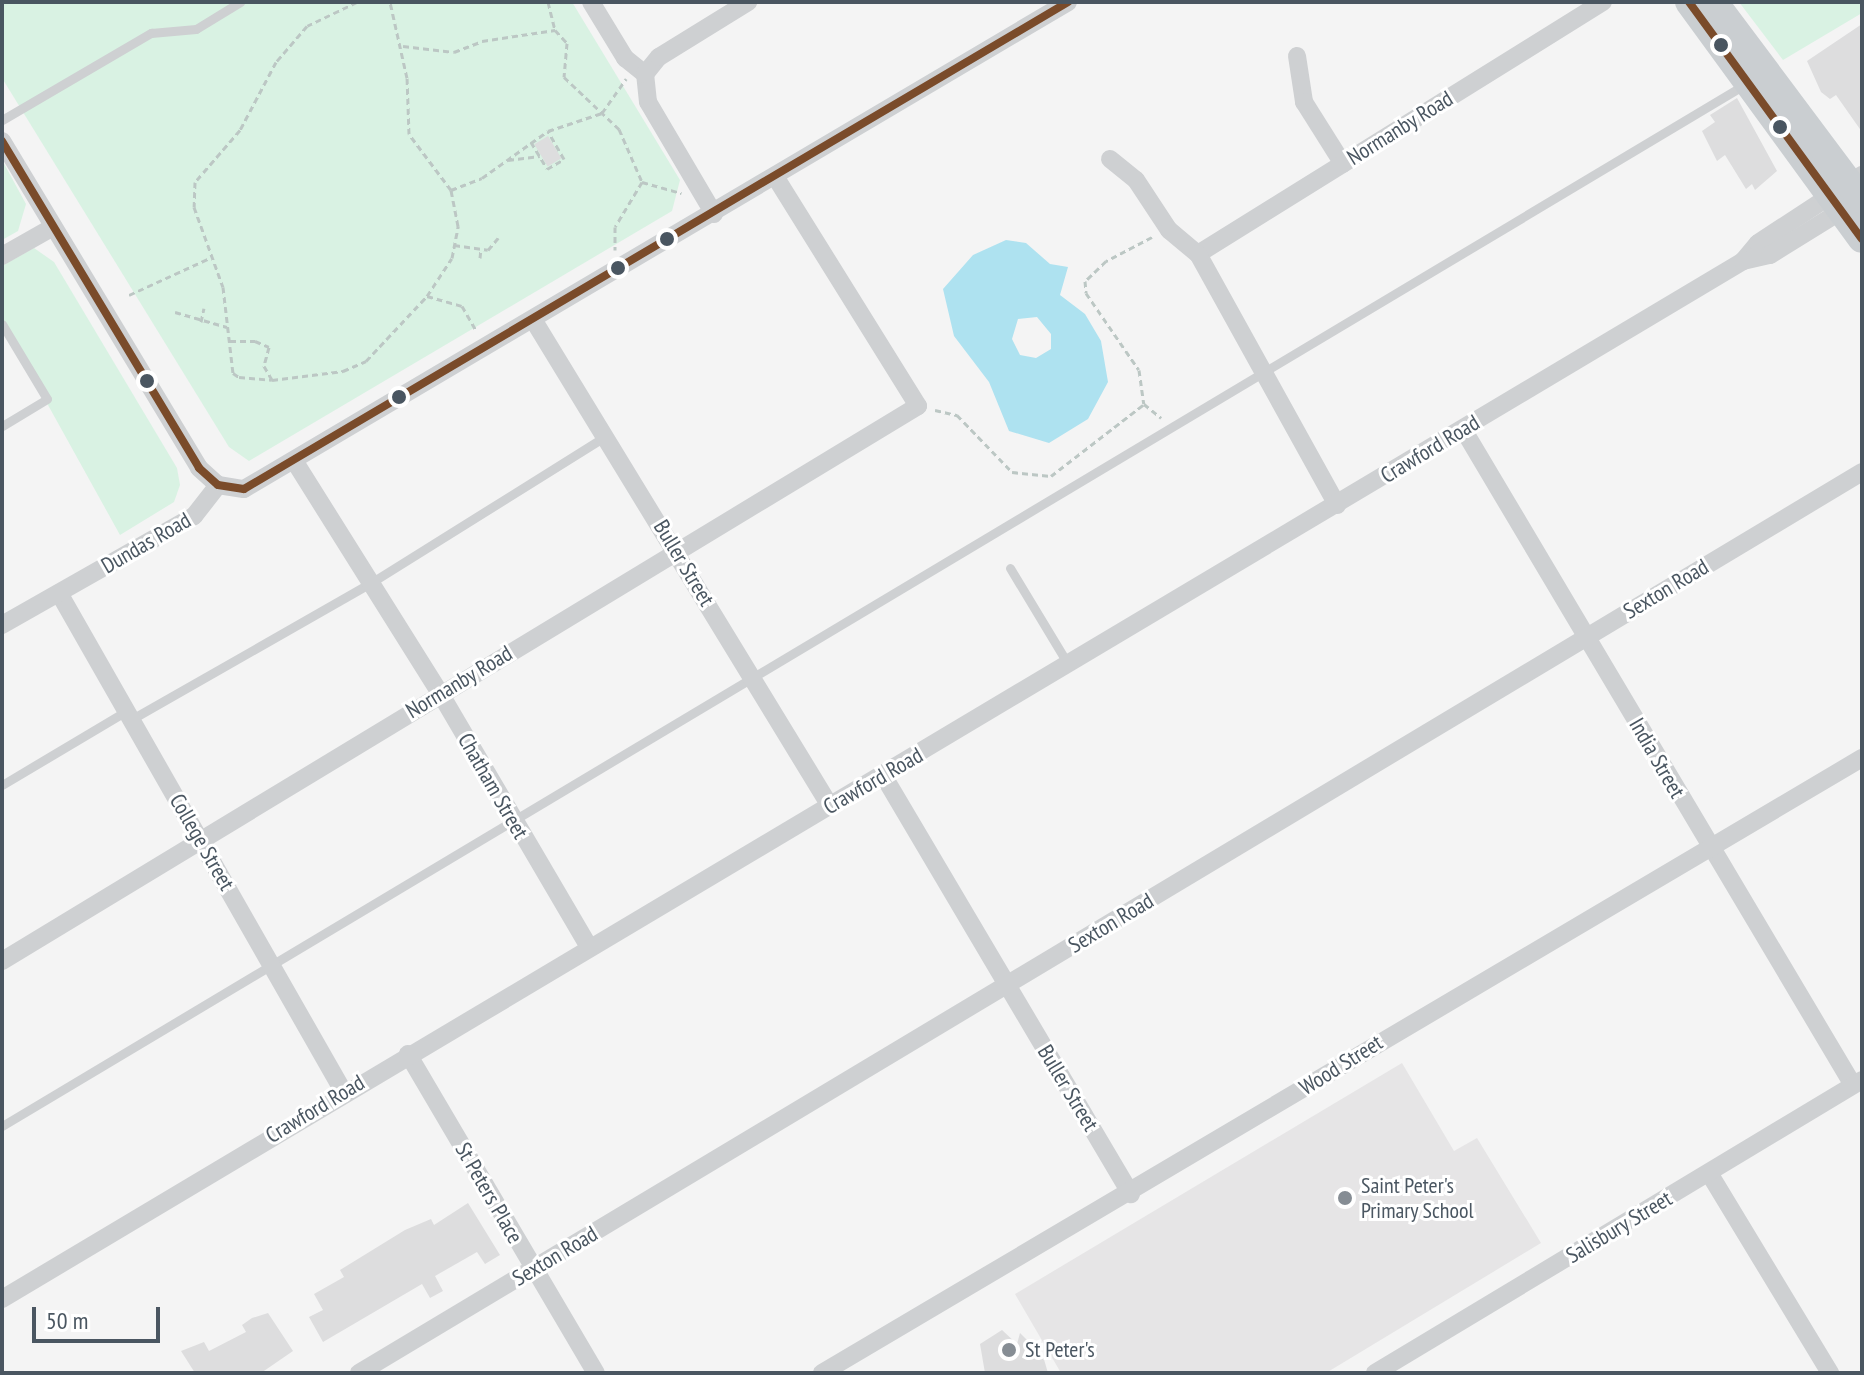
<!DOCTYPE html>
<style>
body{margin:0}
#map{position:relative;width:1864px;height:1375px;overflow:hidden;background:#f4f4f4;font-family:"PT Sans Narrow",sans-serif}
div>[style]{position:absolute}
.education>*{inset:0;background:#e6e5e6}
.green>*{inset:0;background:#d9f2e3}
.water>*{inset:0;background:#aee2f0}
.building>*{inset:0;background:#ddddde;transform-origin:0 0}
.path>*{height:3px;margin-top:-1.5px;transform-origin:0;background:repeating-linear-gradient(90deg,#bcc7c4 0 6px,transparent 0 10px)}
.lane>*{height:9px;margin:-4.5px;padding:0 4.5px;transform-origin:4.5px;border-radius:4.5px;background:#ced0d2}
.street>*{height:18px;margin:-9px;padding:0 9px;transform-origin:9px;border-radius:9px;background:#ced0d2}
.primary>*{height:28px;margin:-14px;padding:0 14px;transform-origin:14px;border-radius:14px;background:#caced1}
.bus-1>*{height:8px;margin:-4px;padding:0 4px;transform-origin:4px;border-radius:4px;background:#7a4b2a}
.dots>*{width:22px;height:22px;translate:-50% -50%;box-sizing:border-box;border:4px solid #fff;border-radius:50%}
span{translate:-50% -50%;white-space:nowrap;text-align:center;line-height:1.15;-webkit-text-stroke:6px #fff;paint-order:stroke}
.street-label{font-size:22px;color:#4a5661}
.poi-label{font-size:22px;color:#4a5661}
.left{translate:0 -50%;text-align:left}
.frame{position:absolute;inset:0;border:4px solid #4a5661;pointer-events:none}
.scale{position:absolute;left:32px;top:1307px;width:128px;height:36px;box-sizing:border-box;border:4px solid #4a5661;border-top:0;padding-left:10px;font-size:24px;line-height:28px;white-space:nowrap;color:#4a5661;-webkit-text-stroke:6px #fff;paint-order:stroke}
</style>
<div id="map">
<div class="education">
<div style="clip-path:polygon(1402px 1063px,1454px 1151px,1477px 1138px,1541px 1243px,1326px 1373px,1061px 1373px,1015px 1294px)"></div>
</div>
<div class="green">
<div style="clip-path:polygon(2px 2px,572px 2px,680px 180px,672px 211px,249px 461px,229px 447px,2px 78px)"></div>
<div style="clip-path:polygon(1739px 2px,1862px 2px,1862px 13px,1783px 60px)"></div>
<div style="clip-path:polygon(2px 160px,26px 204px,18px 231px,2px 240px)"></div>
<div style="clip-path:polygon(34px 248px,54px 262px,177px 468px,180px 485px,174px 502px,120px 535px,2px 322px,2px 266px)"></div>
</div>
<div class="water">
<div style="clip-path:polygon(evenodd,1006px 240px,1026px 243px,1050px 264px,1068px 267px,1060px 295px,1085px 314px,1101px 341px,1108px 382px,1088px 419px,1049px 443px,1009px 431px,989px 382px,954px 336px,943px 289px,973px 255px,1006px 240px,1037px 317px,1051px 334px,1051px 349px,1036px 358px,1020px 355px,1012px 339px,1018px 319px,1037px 317px)"></div>
</div>
<div class="building">
<div style="clip-path:polygon(1862px 24px,1862px 132px,1836px 95px,1830px 99px,1821px 92px,1807px 61px)"></div>
<div style="clip-path:polygon(1737px 98px,1777px 171px,1755px 190px,1752px 184px,1746px 189px,1725px 155px,1717px 161px,1702px 131px,1715px 122px,1710px 115px)"></div>
<div style="left:548px;top:136px;width:26px;height:16px;rotate:59deg"></div>
<div style="clip-path:polygon(468px 1203px,500px 1255px,485px 1264px,477px 1252px,435px 1276px,443px 1291px,430px 1298px,422px 1284px,323px 1342px,309px 1317px,323px 1310px,314px 1294px,344px 1277px,340px 1270px,405px 1230px,431px 1219px,434px 1225px)"></div>
<div style="clip-path:polygon(268px 1313px,293px 1351px,261px 1373px,195px 1373px,181px 1351px,204px 1342px,209px 1351px,246px 1332px,242px 1325px,252px 1318px)"></div>
<div style="clip-path:polygon(1002px 1330px,1017px 1344px,1020px 1333px,1043px 1356px,1048px 1373px,985px 1373px,980px 1344px)"></div>
</div>
<div class="path">
<div style="left:357px;top:2px;width:55px;rotate:154.4deg"></div>
<div style="left:307px;top:26px;width:48px;rotate:130.7deg"></div>
<div style="left:276px;top:62px;width:77px;rotate:117.9deg"></div>
<div style="left:240px;top:130px;width:69px;rotate:130.9deg"></div>
<div style="left:195px;top:182px;width:25px;rotate:92deg"></div>
<div style="left:194px;top:207px;width:85px;rotate:70.1deg"></div>
<div style="left:223px;top:287px;width:87px;rotate:83.4deg"></div>
<div style="left:233px;top:373px;width:7px;rotate:34deg"></div>
<div style="left:239px;top:377px;width:33px;rotate:5deg"></div>
<div style="left:272px;top:380px;width:72px;rotate:-7.2deg"></div>
<div style="left:343px;top:371px;width:25px;rotate:-23deg"></div>
<div style="left:366px;top:361px;width:89px;rotate:-46.8deg"></div>
<div style="left:427px;top:296px;width:45px;rotate:-56.7deg"></div>
<div style="left:452px;top:258px;width:33px;rotate:-79deg"></div>
<div style="left:458px;top:226px;width:37px;rotate:-101deg"></div>
<div style="left:451px;top:190px;width:70px;rotate:-126.9deg"></div>
<div style="left:409px;top:134px;width:56px;rotate:-92deg"></div>
<div style="left:407px;top:78px;width:78px;rotate:-102.6deg"></div>
<div style="left:548px;top:2px;width:29px;rotate:76deg"></div>
<div style="left:555px;top:30px;width:18px;rotate:47deg"></div>
<div style="left:567px;top:43px;width:34px;rotate:95deg"></div>
<div style="left:564px;top:77px;width:76px;rotate:43.4deg"></div>
<div style="left:619px;top:129px;width:58px;rotate:66.5deg"></div>
<div style="left:642px;top:182px;width:52px;rotate:121deg"></div>
<div style="left:615px;top:227px;width:23px;rotate:90deg"></div>
<div style="left:403px;top:46px;width:51px;rotate:6.7deg"></div>
<div style="left:454px;top:52px;width:30px;rotate:-21deg"></div>
<div style="left:482px;top:41px;width:74px;rotate:-8.6deg"></div>
<div style="left:531px;top:142px;width:31px;rotate:59deg"></div>
<div style="left:547px;top:169px;width:20px;rotate:-30deg"></div>
<div style="left:564px;top:159px;width:32px;rotate:-120deg"></div>
<div style="left:508px;top:160px;width:32px;rotate:-7deg"></div>
<div style="left:642px;top:182px;width:41px;rotate:15.8deg"></div>
<div style="left:451px;top:190px;width:33px;rotate:-21deg"></div>
<div style="left:482px;top:178px;width:81px;rotate:-35.5deg"></div>
<div style="left:548px;top:131px;width:57px;rotate:-18.4deg"></div>
<div style="left:602px;top:113px;width:42px;rotate:-54.8deg"></div>
<div style="left:1152px;top:237px;width:52px;rotate:152.4deg"></div>
<div style="left:1106px;top:261px;width:29px;rotate:136deg"></div>
<div style="left:1085px;top:281px;width:12px;rotate:85deg"></div>
<div style="left:1086px;top:293px;width:93px;rotate:55.5deg"></div>
<div style="left:1139px;top:370px;width:34px;rotate:82deg"></div>
<div style="left:1144px;top:404px;width:22px;rotate:39deg"></div>
<div style="left:454px;top:245px;width:34px;rotate:8deg"></div>
<div style="left:488px;top:250px;width:16px;rotate:-50deg"></div>
<div style="left:480px;top:258px;width:9px;rotate:-84deg"></div>
<div style="left:129px;top:295px;width:91px;rotate:-24.6deg"></div>
<div style="left:427px;top:296px;width:36px;rotate:16deg"></div>
<div style="left:462px;top:306px;width:28px;rotate:60deg"></div>
<div style="left:175px;top:312px;width:54px;rotate:16.1deg"></div>
<div style="left:201px;top:322px;width:14px;rotate:-78deg"></div>
<div style="left:230px;top:341px;width:25px"></div>
<div style="left:255px;top:341px;width:15px;rotate:23deg"></div>
<div style="left:269px;top:347px;width:20px;rotate:105deg"></div>
<div style="left:264px;top:366px;width:16px;rotate:60deg"></div>
<div style="left:935px;top:410px;width:23px;rotate:13deg"></div>
<div style="left:957px;top:415px;width:79px;rotate:46deg"></div>
<div style="left:1012px;top:472px;width:39px;rotate:6deg"></div>
<div style="left:1051px;top:476px;width:118px;rotate:-37.7deg"></div>
</div>
<div class="lane">
<div style="left:2px;top:120px;width:173px;rotate:-30.3deg"></div>
<div style="left:151px;top:33px;width:45px;rotate:-5.1deg"></div>
<div style="left:196px;top:29px;width:52px;rotate:-31.5deg"></div>
<div style="left:2px;top:324px;width:87px;rotate:59deg"></div>
<div style="left:47px;top:399px;width:52px;rotate:149deg"></div>
<div style="left:1010px;top:568px;width:112px;rotate:58.9deg"></div>
<div style="left:132px;top:719px;width:273px;rotate:-29.7deg"></div>
<div style="left:369px;top:584px;width:279px;rotate:-32deg"></div>
<div style="left:2px;top:785px;width:144px;rotate:-30.8deg"></div>
<div style="left:2px;top:1126px;width:2032px;rotate:-30.86deg"></div>
</div>
<div class="street">
<div style="left:591px;top:2px;width:66px;rotate:58.7deg"></div>
<div style="left:625px;top:58px;width:26px;rotate:39deg"></div>
<div style="left:1297px;top:56px;width:47px;rotate:81.3deg"></div>
<div style="left:1304px;top:102px;width:73px;rotate:57.8deg"></div>
<div style="left:2px;top:141px;width:382px;rotate:58.9deg"></div>
<div style="left:199px;top:468px;width:25px;rotate:42deg"></div>
<div style="left:218px;top:485px;width:26px;rotate:9deg"></div>
<div style="left:244px;top:489px;width:957px;rotate:-30.58deg"></div>
<div style="left:1110px;top:159px;width:33px;rotate:39deg"></div>
<div style="left:1136px;top:180px;width:60px;rotate:56.6deg"></div>
<div style="left:1169px;top:230px;width:38px;rotate:40deg"></div>
<div style="left:714px;top:214px;width:130px;rotate:-120.5deg"></div>
<div style="left:648px;top:102px;width:28px;rotate:-96deg"></div>
<div style="left:645px;top:74px;width:22px;rotate:-51deg"></div>
<div style="left:659px;top:57px;width:105px;rotate:-31.7deg"></div>
<div style="left:1198px;top:254px;width:477px;rotate:-31.9deg"></div>
<div style="left:1198px;top:254px;width:287px;rotate:61deg"></div>
<div style="left:2px;top:256px;width:59px;rotate:-29.6deg"></div>
<div style="left:1743px;top:261px;width:23px;rotate:-50deg"></div>
<div style="left:1758px;top:243px;width:124px;rotate:-33.2deg"></div>
<div style="left:534px;top:321px;width:568px;rotate:58.6deg"></div>
<div style="left:1463px;top:429px;width:763px;rotate:59.27deg"></div>
<div style="left:295px;top:462px;width:273px;rotate:57.9deg"></div>
<div style="left:440px;top:693px;width:294px;rotate:59.6deg"></div>
<div style="left:59px;top:593px;width:573px;rotate:60.3deg"></div>
<div style="left:2px;top:625px;width:221px;rotate:-29.6deg"></div>
<div style="left:194px;top:516px;width:39px;rotate:-52deg"></div>
<div style="left:883px;top:775px;width:487px;rotate:59.4deg"></div>
<div style="left:2px;top:961px;width:1071px;rotate:-31.21deg"></div>
<div style="left:918px;top:406px;width:271px;rotate:-121.9deg"></div>
<div style="left:408px;top:1054px;width:370px;rotate:59.5deg"></div>
<div style="left:1709px;top:1173px;width:234px;rotate:58.8deg"></div>
<div style="left:2px;top:1299px;width:2027px;rotate:-30.8deg"></div>
<div style="left:1743px;top:261px;width:28px;rotate:-13deg"></div>
<div style="left:1770px;top:255px;width:93px;rotate:-31.8deg"></div>
<div style="left:359px;top:1373px;width:1752px;rotate:-30.94deg"></div>
<div style="left:822px;top:1373px;width:1208px;rotate:-30.6deg"></div>
<div style="left:1375px;top:1373px;width:568px;rotate:-31.03deg"></div>
</div>
<div class="primary">
<div style="left:1689px;top:2px;width:293px;rotate:53.9deg"></div>
<div style="left:1714px;top:2px;width:247px;rotate:53.2deg"></div>
</div>
<div class="bus-1">
<div style="left:1689px;top:2px;width:293px;rotate:53.9deg"></div>
<div style="left:2px;top:141px;width:382px;rotate:58.9deg"></div>
<div style="left:199px;top:468px;width:25px;rotate:42deg"></div>
<div style="left:218px;top:485px;width:26px;rotate:9deg"></div>
<div style="left:244px;top:489px;width:957px;rotate:-30.58deg"></div>
</div>
<div class="dots">
<div style="left:1721px;top:45px;background:#4a5661"></div>
<div style="left:1780px;top:127px;background:#4a5661"></div>
<div style="left:667px;top:239px;background:#4a5661"></div>
<div style="left:618px;top:268px;background:#4a5661"></div>
<div style="left:147px;top:381px;background:#4a5661"></div>
<div style="left:399px;top:397px;background:#4a5661"></div>
<div style="left:1345px;top:1198px;background:#868d94"></div>
<div style="left:1009px;top:1350px;background:#868d94"></div>
</div>
<div class="street-label">
<span style="left:1400px;top:128px;rotate:-32deg">Normanby Road</span>
<span style="left:1430px;top:449px;rotate:-31deg">Crawford Road</span>
<span style="left:146px;top:543px;rotate:-30deg">Dundas Road</span>
<span style="left:684px;top:563px;rotate:59deg">Buller Street</span>
<span style="left:1666px;top:589px;rotate:-31deg">Sexton Road</span>
<span style="left:459px;top:682px;rotate:-31deg">Normanby Road</span>
<span style="left:1657px;top:758px;rotate:60deg">India Street</span>
<span style="left:873px;top:781px;rotate:-30deg">Crawford Road</span>
<span style="left:493px;top:786px;rotate:60deg">Chatham Street</span>
<span style="left:202px;top:842px;rotate:60deg">College Street</span>
<span style="left:1111px;top:923px;rotate:-31deg">Sexton Road</span>
<span style="left:1341px;top:1065px;rotate:-32deg">Wood Street</span>
<span style="left:1068px;top:1088px;rotate:59deg">Buller Street</span>
<span style="left:315px;top:1109px;rotate:-31deg">Crawford Road</span>
<span style="left:489px;top:1193px;rotate:60deg">St Peters Place</span>
<span style="left:1619px;top:1227px;rotate:-31deg">Salisbury Street</span>
<span style="left:555px;top:1256px;rotate:-31deg">Sexton Road</span>
</div>
<div class="poi-label">
<span class="left" style="left:1361px;top:1198px">Saint Peter's<br>Primary School</span>
<span class="left" style="left:1025px;top:1350px">St Peter's</span>
</div>
<div class="frame"></div>
<div class="scale">50 m</div>
</div>
